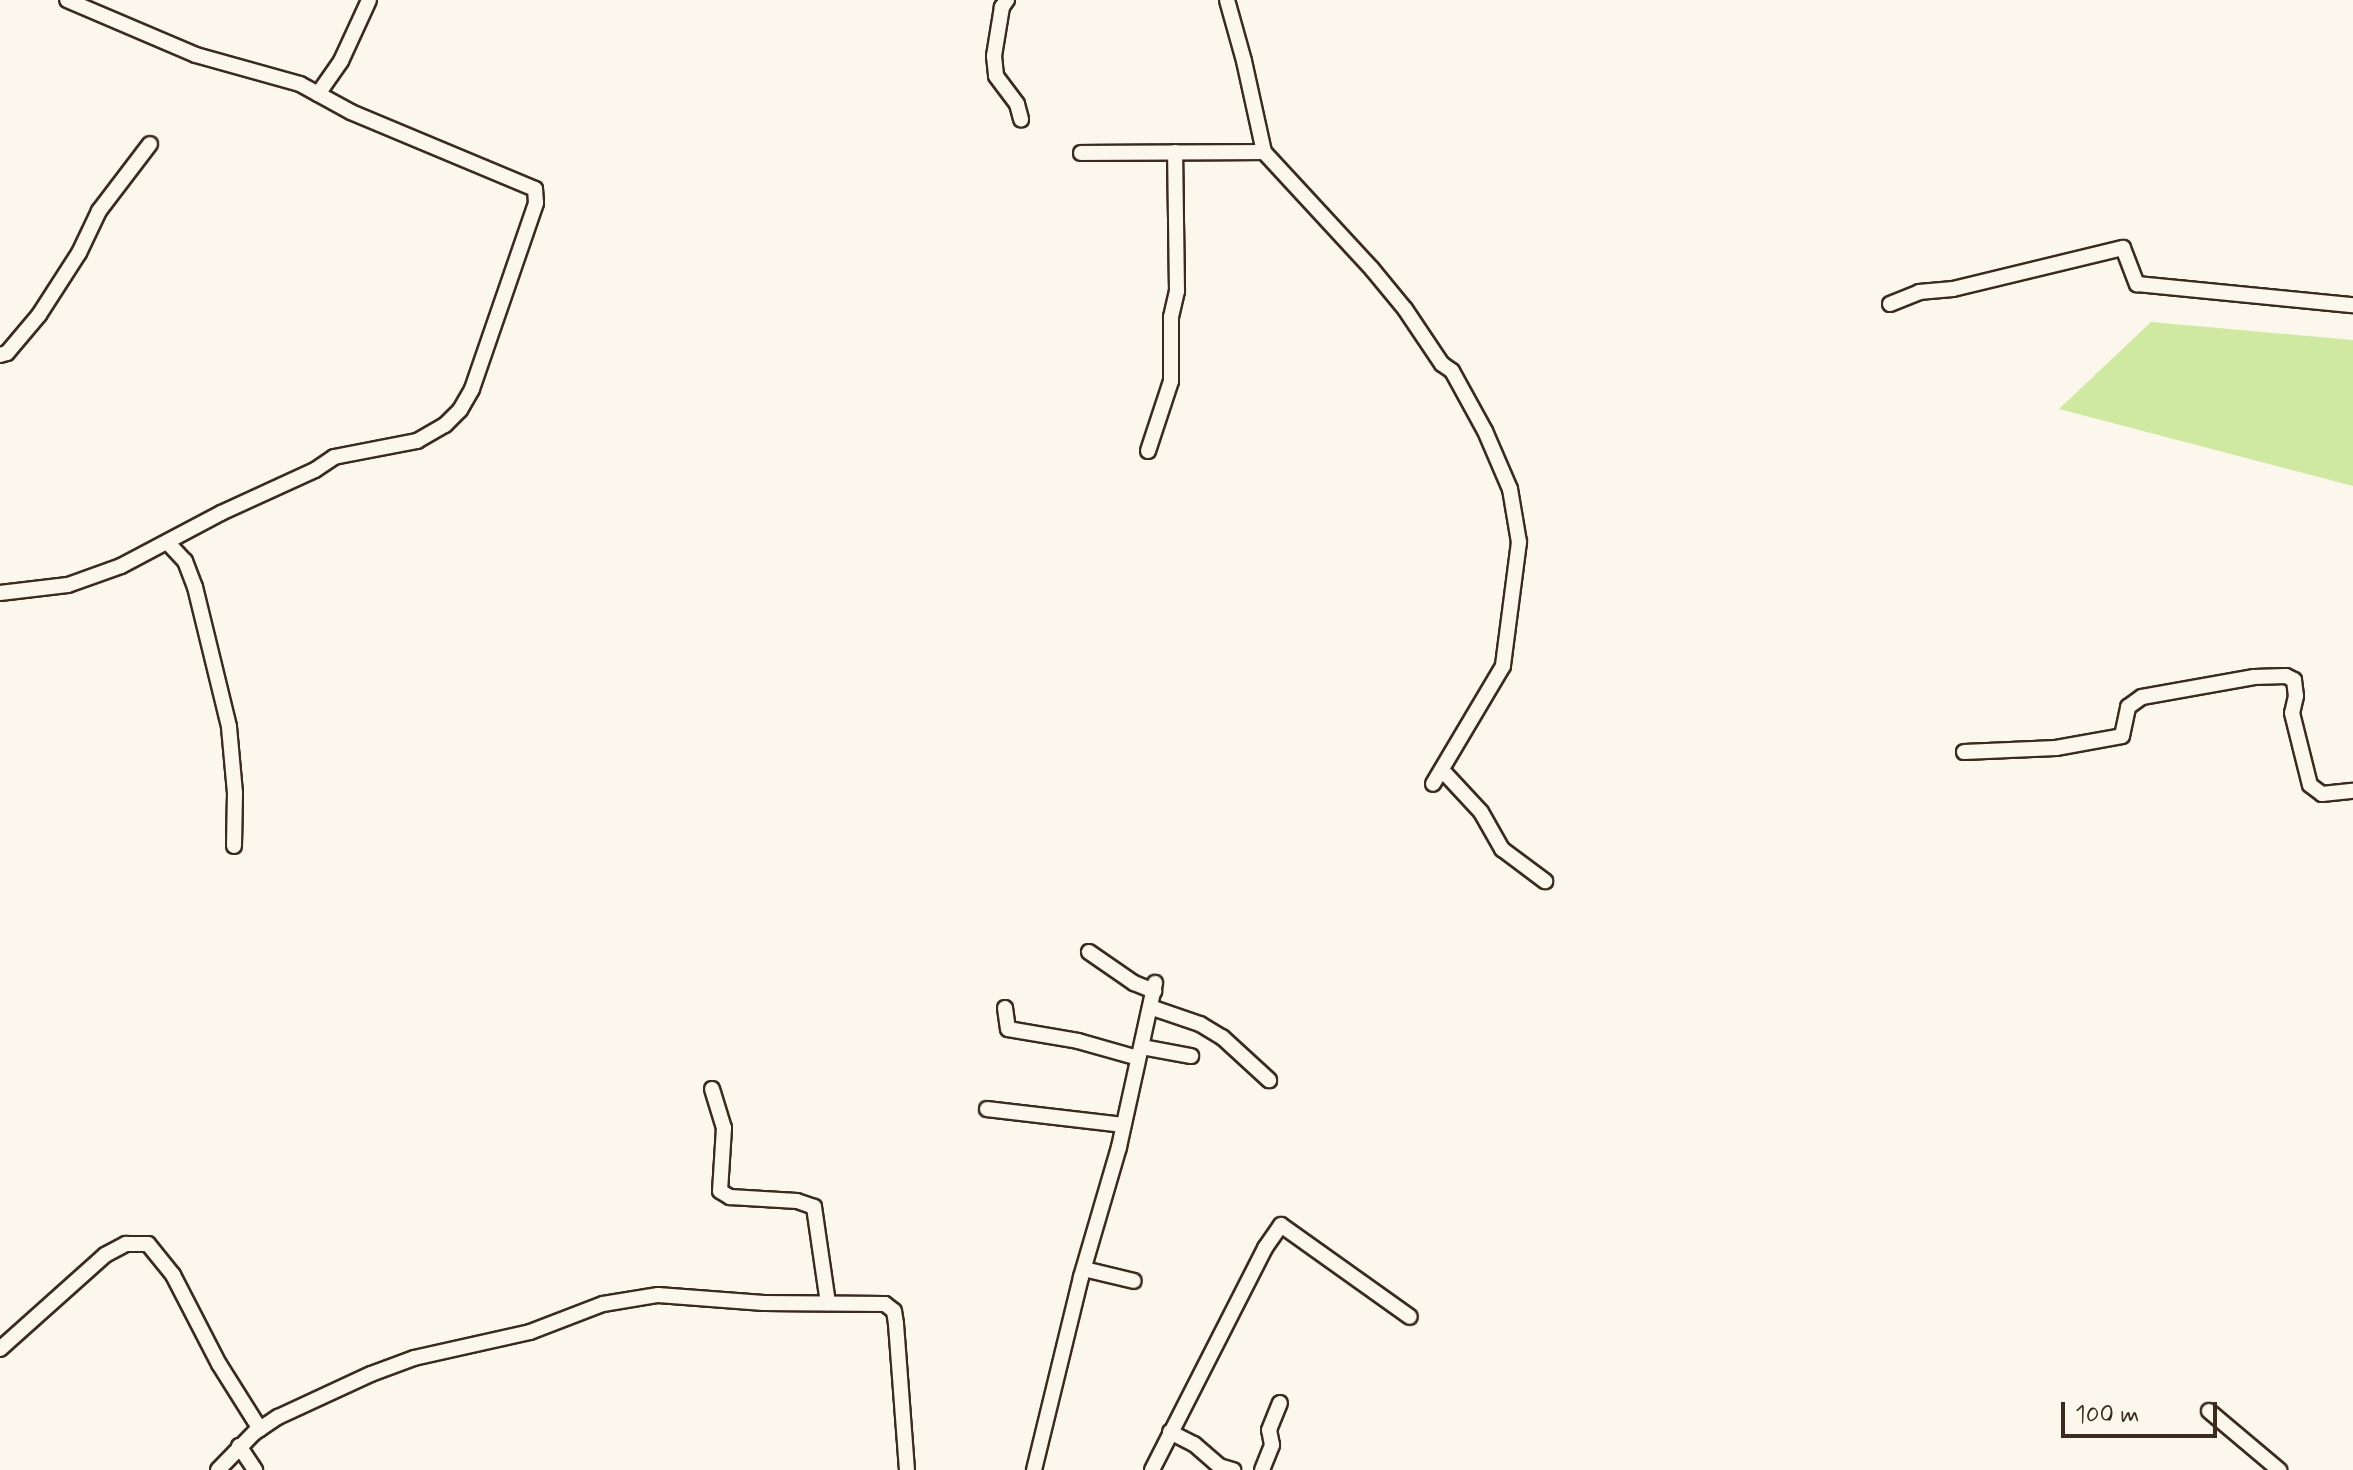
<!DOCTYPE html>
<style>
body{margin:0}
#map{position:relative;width:2353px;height:1470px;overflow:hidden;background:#fbf7ec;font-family:Mynerve,sans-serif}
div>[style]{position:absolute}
.green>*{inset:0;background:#cfeaa0}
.roads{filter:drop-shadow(2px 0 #3b2a1e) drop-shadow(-2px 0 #3b2a1e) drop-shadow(0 2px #3b2a1e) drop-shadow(0 -2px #3b2a1e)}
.minor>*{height:14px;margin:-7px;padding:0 7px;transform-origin:7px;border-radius:7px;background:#fbf7ec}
span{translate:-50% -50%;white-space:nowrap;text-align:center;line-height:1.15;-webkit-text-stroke:6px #fbf7ec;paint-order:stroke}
.scale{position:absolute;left:2061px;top:1402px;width:156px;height:36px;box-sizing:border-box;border:4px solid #3b2a1e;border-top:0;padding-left:10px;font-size:24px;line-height:28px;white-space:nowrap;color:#3b2a1e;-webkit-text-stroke:6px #fbf7ec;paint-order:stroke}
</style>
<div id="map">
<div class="green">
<div style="clip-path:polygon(2151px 322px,2353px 340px,2353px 486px,2059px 409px)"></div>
</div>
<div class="roads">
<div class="minor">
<div style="left:1007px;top:0;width:9px;rotate:126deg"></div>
<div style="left:1002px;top:7px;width:50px;rotate:99.3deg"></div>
<div style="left:994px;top:56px;width:20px;rotate:84deg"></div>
<div style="left:996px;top:76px;width:35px;rotate:53deg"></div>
<div style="left:1017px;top:104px;width:16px;rotate:75deg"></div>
<div style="left:1227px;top:0;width:63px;rotate:74.4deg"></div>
<div style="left:1244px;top:61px;width:93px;rotate:77.6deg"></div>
<div style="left:1264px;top:152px;width:159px;rotate:47.3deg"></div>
<div style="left:1372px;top:269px;width:52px;rotate:50.5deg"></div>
<div style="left:1405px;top:309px;width:66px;rotate:56.1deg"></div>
<div style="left:1442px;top:364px;width:12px;rotate:35deg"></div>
<div style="left:1452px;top:371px;width:68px;rotate:61.2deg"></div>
<div style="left:1485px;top:431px;width:63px;rotate:66.7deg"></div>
<div style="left:1510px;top:489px;width:54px;rotate:80.4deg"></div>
<div style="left:1519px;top:542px;width:125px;rotate:97.4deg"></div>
<div style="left:1503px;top:666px;width:137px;rotate:120.7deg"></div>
<div style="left:318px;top:94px;width:40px;rotate:-55.1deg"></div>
<div style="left:341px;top:61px;width:67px;rotate:-65.3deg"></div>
<div style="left:1081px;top:153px;width:183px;rotate:-0.3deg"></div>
<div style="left:1890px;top:304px;width:31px;rotate:-22deg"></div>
<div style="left:1919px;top:292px;width:34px;rotate:-5deg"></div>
<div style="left:1953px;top:289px;width:175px;rotate:-13.6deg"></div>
<div style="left:2123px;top:248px;width:39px;rotate:69deg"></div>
<div style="left:2137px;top:284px;width:217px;rotate:5.6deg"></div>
<div style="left:0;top:355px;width:7px;rotate:-16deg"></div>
<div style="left:7px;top:353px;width:50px;rotate:-49.9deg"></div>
<div style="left:39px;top:315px;width:74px;rotate:-57.2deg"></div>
<div style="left:79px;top:253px;width:47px;rotate:-64.5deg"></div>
<div style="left:99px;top:211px;width:84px;rotate:-52.7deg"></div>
<div style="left:1148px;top:451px;width:74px;rotate:-71.8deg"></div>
<div style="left:1171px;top:381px;width:64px;rotate:-90deg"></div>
<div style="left:1171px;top:317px;width:27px;rotate:-77deg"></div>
<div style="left:1177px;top:291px;width:139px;rotate:-90.8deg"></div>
<div style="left:168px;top:543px;width:25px;rotate:47deg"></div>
<div style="left:185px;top:561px;width:28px;rotate:69deg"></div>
<div style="left:195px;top:587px;width:144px;rotate:76.3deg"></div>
<div style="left:229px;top:727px;width:66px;rotate:84.8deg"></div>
<div style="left:235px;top:793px;width:53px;rotate:91.1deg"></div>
<div style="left:0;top:593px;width:68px;rotate:-6.7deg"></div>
<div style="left:68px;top:585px;width:56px;rotate:-19.7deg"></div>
<div style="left:121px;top:566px;width:113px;rotate:-27.9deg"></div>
<div style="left:221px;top:513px;width:103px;rotate:-24.6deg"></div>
<div style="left:315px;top:470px;width:23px;rotate:-34deg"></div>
<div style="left:334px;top:457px;width:85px;rotate:-10.9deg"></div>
<div style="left:417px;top:441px;width:32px;rotate:-30deg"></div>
<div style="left:445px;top:425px;width:21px;rotate:-45deg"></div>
<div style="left:460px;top:410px;width:24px;rotate:-60deg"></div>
<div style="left:472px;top:389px;width:197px;rotate:-71deg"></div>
<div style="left:536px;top:203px;width:14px;rotate:-94deg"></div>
<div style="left:535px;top:189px;width:199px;rotate:-157.3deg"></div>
<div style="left:351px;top:112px;width:58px;rotate:-151.2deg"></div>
<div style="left:300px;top:84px;width:108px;rotate:-164.4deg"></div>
<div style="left:196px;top:55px;width:140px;rotate:-156.9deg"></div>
<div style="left:1964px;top:752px;width:92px;rotate:-2.5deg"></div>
<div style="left:2056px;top:748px;width:67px;rotate:-10.3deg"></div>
<div style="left:2122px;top:736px;width:30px;rotate:-78deg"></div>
<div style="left:2128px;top:707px;width:17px;rotate:-36deg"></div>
<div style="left:2142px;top:697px;width:114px;rotate:-10.1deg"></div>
<div style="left:2254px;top:677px;width:32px;rotate:-2deg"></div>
<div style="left:2286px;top:676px;width:9px;rotate:27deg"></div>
<div style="left:2294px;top:680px;width:16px;rotate:83deg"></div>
<div style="left:2296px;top:696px;width:17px;rotate:103deg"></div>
<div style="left:2292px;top:713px;width:74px;rotate:76deg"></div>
<div style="left:2310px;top:785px;width:15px;rotate:37deg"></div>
<div style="left:2322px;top:794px;width:31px;rotate:-6deg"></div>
<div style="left:1442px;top:770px;width:57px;rotate:47.1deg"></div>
<div style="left:1481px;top:812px;width:43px;rotate:60.4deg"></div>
<div style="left:1502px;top:849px;width:54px;rotate:36.7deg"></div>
<div style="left:1089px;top:952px;width:55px;rotate:34.6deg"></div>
<div style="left:1134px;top:983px;width:22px;rotate:22deg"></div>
<div style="left:1150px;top:1007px;width:53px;rotate:18.8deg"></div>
<div style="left:1200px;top:1024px;width:26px;rotate:31deg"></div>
<div style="left:1222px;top:1037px;width:64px;rotate:42.5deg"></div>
<div style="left:1005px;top:1008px;width:21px;rotate:82deg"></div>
<div style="left:1008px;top:1029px;width:71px;rotate:9.7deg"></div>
<div style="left:1078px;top:1041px;width:62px;rotate:15.8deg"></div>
<div style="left:1142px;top:1047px;width:50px;rotate:10.4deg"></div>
<div style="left:712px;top:1089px;width:41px;rotate:72.9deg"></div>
<div style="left:724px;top:1128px;width:63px;rotate:93.6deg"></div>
<div style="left:720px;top:1191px;width:12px;rotate:31deg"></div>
<div style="left:730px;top:1197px;width:67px;rotate:3.4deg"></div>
<div style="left:797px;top:1201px;width:18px;rotate:19deg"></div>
<div style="left:814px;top:1207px;width:97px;rotate:81.7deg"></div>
<div style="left:987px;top:1109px;width:137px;rotate:6.7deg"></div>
<div style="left:1084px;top:1269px;width:51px;rotate:13.5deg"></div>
<div style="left:0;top:1349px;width:141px;rotate:-41.8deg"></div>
<div style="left:105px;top:1255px;width:24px;rotate:-28deg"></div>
<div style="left:126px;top:1244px;width:22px"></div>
<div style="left:148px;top:1244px;width:40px;rotate:51deg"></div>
<div style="left:173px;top:1275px;width:100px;rotate:62.7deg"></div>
<div style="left:219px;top:1364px;width:77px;rotate:57.8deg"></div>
<div style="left:2209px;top:1411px;width:92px;rotate:40.1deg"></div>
<div style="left:1170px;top:1432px;width:27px;rotate:27deg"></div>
<div style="left:1194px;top:1444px;width:33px;rotate:41deg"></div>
<div style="left:1219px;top:1466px;width:15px;rotate:16deg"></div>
<div style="left:239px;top:1446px;width:29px;rotate:56deg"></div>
<div style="left:218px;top:1470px;width:52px;rotate:-45.8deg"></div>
<div style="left:254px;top:1433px;width:29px;rotate:-34deg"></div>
<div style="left:278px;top:1417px;width:102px;rotate:-24.8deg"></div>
<div style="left:371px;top:1374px;width:46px;rotate:-20.4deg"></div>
<div style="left:414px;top:1358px;width:119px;rotate:-12.6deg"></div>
<div style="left:530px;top:1332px;width:78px;rotate:-21deg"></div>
<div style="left:603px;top:1304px;width:56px;rotate:-9.3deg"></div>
<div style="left:658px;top:1295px;width:106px;rotate:4.3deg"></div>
<div style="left:764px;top:1303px;width:121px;rotate:0.5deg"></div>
<div style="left:885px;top:1304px;width:11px;rotate:38deg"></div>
<div style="left:894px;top:1311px;width:13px;rotate:81deg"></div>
<div style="left:896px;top:1324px;width:146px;rotate:85.7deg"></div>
<div style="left:1034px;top:1470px;width:199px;rotate:-76.3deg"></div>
<div style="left:1081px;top:1277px;width:135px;rotate:-73.7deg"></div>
<div style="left:1119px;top:1147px;width:168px;rotate:-77.6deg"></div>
<div style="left:1152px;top:1470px;width:249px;rotate:-63deg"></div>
<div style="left:1265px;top:1248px;width:28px;rotate:-55deg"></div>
<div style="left:1281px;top:1225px;width:158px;rotate:35.5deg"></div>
<div style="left:1262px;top:1470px;width:27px;rotate:-68deg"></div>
<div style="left:1272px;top:1445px;width:15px;rotate:-101deg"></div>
<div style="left:1269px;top:1430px;width:29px;rotate:-68deg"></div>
</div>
</div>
<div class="scale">100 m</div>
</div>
